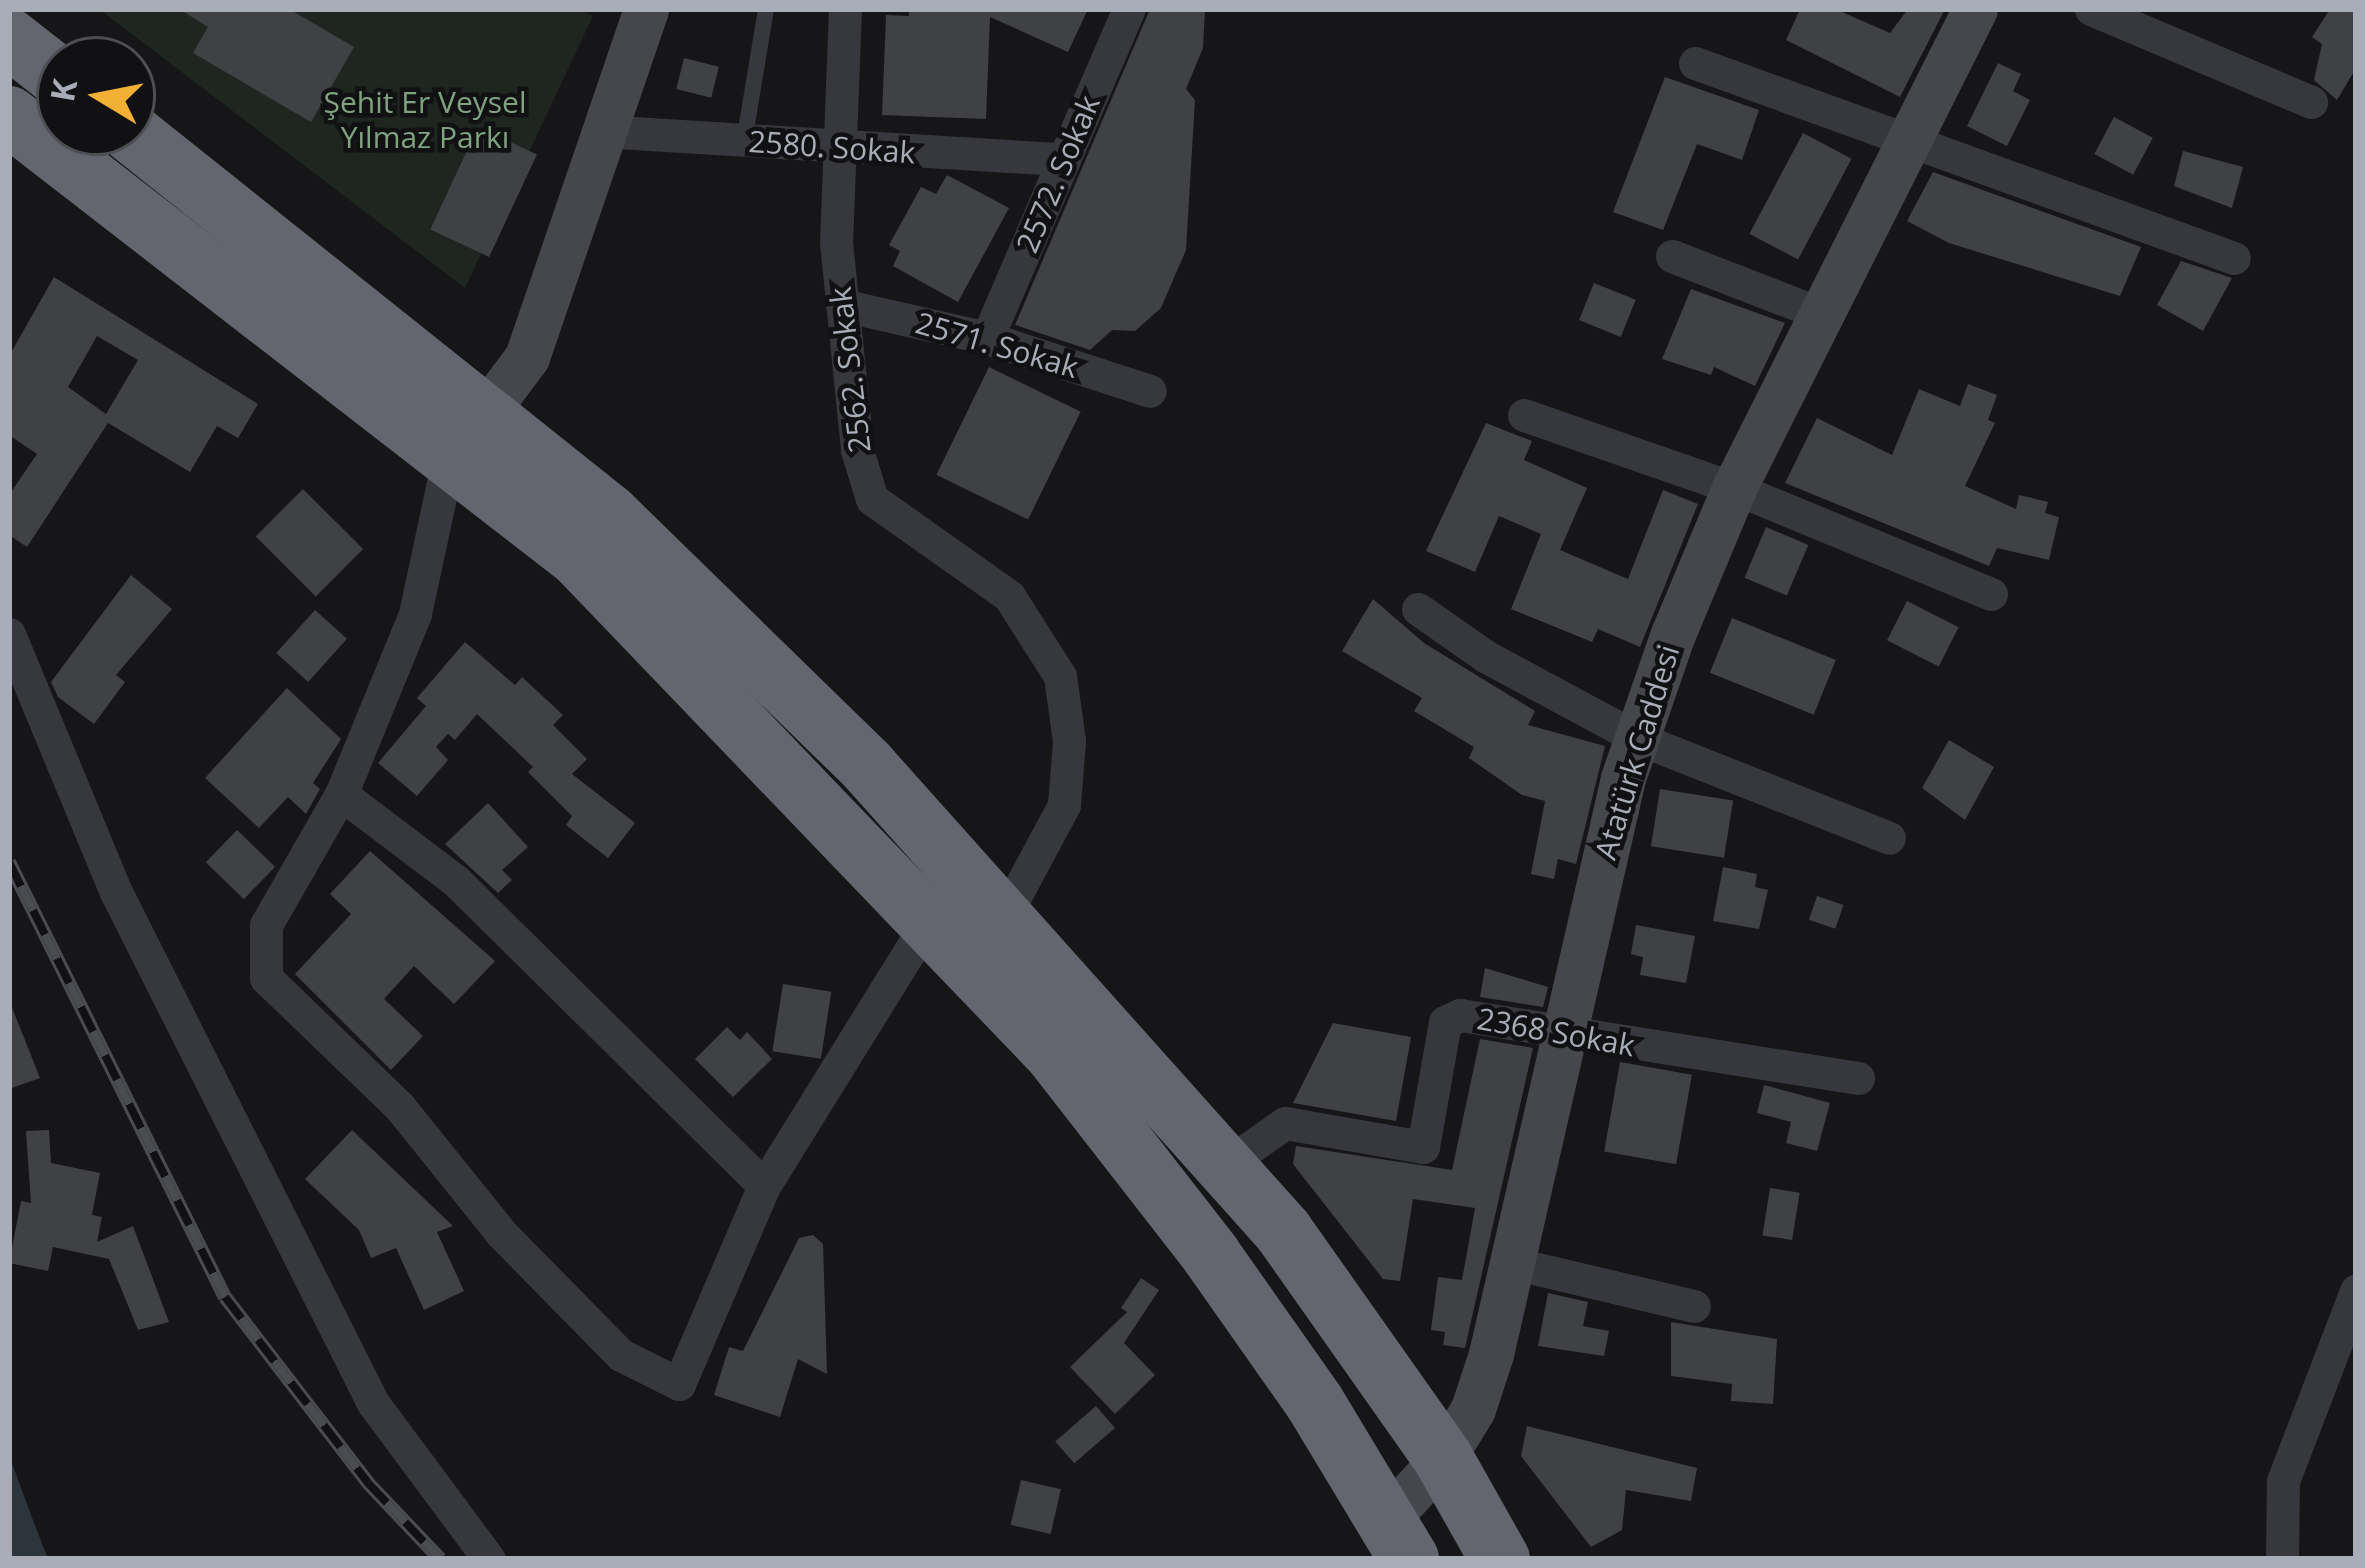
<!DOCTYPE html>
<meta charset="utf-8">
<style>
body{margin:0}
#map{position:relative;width:2365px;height:1568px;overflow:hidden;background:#161618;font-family:"Open Sans",sans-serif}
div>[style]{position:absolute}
.green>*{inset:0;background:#1e261f}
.water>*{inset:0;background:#2c353c}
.building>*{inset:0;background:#404145;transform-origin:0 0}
.lane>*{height:16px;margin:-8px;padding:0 8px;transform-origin:8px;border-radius:8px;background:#37383d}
.street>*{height:33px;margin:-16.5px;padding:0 16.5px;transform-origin:16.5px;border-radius:16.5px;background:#37383d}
.secondary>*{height:45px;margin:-22.5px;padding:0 22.5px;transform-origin:22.5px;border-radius:22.5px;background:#45474d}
.highway>*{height:60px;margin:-30px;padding:0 30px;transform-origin:30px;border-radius:30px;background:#63666e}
.rail>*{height:14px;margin-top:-7px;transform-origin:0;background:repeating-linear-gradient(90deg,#111113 0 27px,#4a4c52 0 54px);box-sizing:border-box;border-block:3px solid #4a4c52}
span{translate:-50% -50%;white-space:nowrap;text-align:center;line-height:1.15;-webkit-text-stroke:9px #111113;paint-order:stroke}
.park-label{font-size:30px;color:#7fa381}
.street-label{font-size:30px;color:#a8adb8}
.frame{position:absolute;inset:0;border:12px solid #a8adb8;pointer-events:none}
.north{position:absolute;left:36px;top:36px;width:120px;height:120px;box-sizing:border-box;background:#111113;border:3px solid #4d4f55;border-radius:50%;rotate:280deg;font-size:33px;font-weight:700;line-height:48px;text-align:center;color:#a8adb8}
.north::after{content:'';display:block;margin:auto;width:42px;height:54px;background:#f2b134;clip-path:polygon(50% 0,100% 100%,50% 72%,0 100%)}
</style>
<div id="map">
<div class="green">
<div style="clip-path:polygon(99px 9px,578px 9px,593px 16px,465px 288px)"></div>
</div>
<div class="water">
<div style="clip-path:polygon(9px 1455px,31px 1515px,48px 1559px,9px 1559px)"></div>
</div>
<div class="building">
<div style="clip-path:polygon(179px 9px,289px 9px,354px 47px,311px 122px,193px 53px,208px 27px)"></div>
<div style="clip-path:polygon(909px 9px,1088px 9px,1068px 52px,990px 17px,986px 119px,882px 115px,886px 15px,909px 16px)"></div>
<div style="clip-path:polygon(1150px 9px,1205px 9px,1203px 48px,1186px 89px,1195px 100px,1186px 250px,1161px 308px,1135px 331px,1112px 330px,1090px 350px,1015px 325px)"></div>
<div style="clip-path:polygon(1800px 9px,1835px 9px,1890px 33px,1908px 9px,1945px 9px,1900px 97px,1786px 40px)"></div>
<div style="clip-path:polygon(2330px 9px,2356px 9px,2356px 68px,2337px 100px,2314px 80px,2322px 44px,2312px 37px)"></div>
<div style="left:684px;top:58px;width:36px;height:32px;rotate:14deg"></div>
<div style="clip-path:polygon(1998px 63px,2021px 74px,2013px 91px,2030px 100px,2007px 146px,1967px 126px)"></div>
<div style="clip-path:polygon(1665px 77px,1759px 110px,1742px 160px,1697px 144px,1663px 230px,1613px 212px)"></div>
<div style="left:2114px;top:117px;width:44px;height:42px;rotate:28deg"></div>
<div style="left:478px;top:127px;width:65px;height:113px;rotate:25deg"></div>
<div style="left:1803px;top:133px;width:55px;height:114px;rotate:28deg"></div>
<div style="clip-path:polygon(2183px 151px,2243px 167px,2232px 208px,2174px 186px)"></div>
<div style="clip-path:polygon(1933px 172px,2141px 247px,2120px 296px,1949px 243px,1907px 221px)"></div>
<div style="clip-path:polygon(947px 175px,1009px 208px,958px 302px,893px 266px,900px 251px,889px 245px,921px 187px,936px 194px)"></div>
<div style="clip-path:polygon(2181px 261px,2232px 278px,2203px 331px,2157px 305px)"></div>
<div style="clip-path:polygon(evenodd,54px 277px,258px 404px,238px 438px,217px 426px,190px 472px,108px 423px,27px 547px,9px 535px,9px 495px,37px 454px,9px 435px,9px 356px,54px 277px,97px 336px,138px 360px,106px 414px,68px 387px,97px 336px)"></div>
<div style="left:1594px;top:283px;width:45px;height:40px;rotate:22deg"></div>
<div style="clip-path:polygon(1691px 289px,1785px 323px,1755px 386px,1714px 367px,1711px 375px,1662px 359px)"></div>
<div style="left:989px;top:367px;width:102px;height:120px;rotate:26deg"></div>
<div style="clip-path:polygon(1968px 384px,1997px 395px,1988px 420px,1995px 423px,1965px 486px,2016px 509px,2019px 495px,2048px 502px,2045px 513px,2059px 517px,2049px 560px,1997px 548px,1989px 566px,1785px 483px,1817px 418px,1892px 455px,1919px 389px,1960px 406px)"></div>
<div style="clip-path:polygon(1486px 423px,1532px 441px,1524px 460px,1587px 488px,1560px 550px,1628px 579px,1663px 490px,1698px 504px,1640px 647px,1598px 629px,1592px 642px,1511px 609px,1541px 534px,1499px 516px,1475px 572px,1426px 551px)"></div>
<div style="left:303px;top:489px;width:85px;height:67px;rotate:45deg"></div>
<div style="left:1766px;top:527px;width:46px;height:55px;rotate:23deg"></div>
<div style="clip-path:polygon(131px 575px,172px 609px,116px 675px,125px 682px,94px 724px,58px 697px,51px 682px)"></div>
<div style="clip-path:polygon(1373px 599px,1424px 643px,1535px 711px,1528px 725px,1605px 746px,1576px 864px,1558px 859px,1554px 879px,1531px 874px,1545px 801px,1522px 795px,1469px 758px,1474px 747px,1414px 711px,1422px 698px,1342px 651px)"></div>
<div style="left:1907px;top:601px;width:58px;height:44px;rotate:27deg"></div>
<div style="left:315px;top:610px;width:43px;height:58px;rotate:42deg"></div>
<div style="left:1732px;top:618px;width:112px;height:59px;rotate:22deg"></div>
<div style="clip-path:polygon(465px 642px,515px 685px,522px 677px,563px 715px,553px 725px,587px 759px,572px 774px,635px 823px,608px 858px,566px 825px,572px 816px,528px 772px,533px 767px,477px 714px,455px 740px,448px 734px,436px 747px,448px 760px,417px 796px,378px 763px,426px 706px,417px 698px)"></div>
<div style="clip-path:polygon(287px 688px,341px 739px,313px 783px,320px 789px,306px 814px,288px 797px,259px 828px,205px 778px)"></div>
<div style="clip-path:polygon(1949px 740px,1994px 767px,1965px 820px,1922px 788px)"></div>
<div style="left:1660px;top:789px;width:74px;height:58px;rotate:9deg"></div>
<div style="clip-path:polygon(488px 803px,528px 847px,502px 870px,512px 880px,498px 893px,445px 844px)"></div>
<div style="left:237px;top:830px;width:53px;height:45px;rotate:44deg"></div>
<div style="clip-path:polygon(370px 851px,495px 961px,454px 1004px,414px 966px,384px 999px,423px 1036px,391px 1070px,295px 974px,351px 914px,330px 894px)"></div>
<div style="clip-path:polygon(1723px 867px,1757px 874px,1755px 887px,1768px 890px,1759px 929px,1713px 921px)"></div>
<div style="left:1817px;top:896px;width:28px;height:25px;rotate:19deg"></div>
<div style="clip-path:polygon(1636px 925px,1695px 936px,1686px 983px,1640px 975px,1643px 957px,1631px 954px)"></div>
<div style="clip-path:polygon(1485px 968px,1548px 987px,1543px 1007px,1480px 997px)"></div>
<div style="left:783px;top:984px;width:49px;height:68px;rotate:9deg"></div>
<div style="clip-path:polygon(9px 1000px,40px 1078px,9px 1089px)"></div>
<div style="clip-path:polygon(1333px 1023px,1411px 1037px,1396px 1121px,1293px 1103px)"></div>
<div style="clip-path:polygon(727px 1027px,740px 1040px,747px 1032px,772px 1059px,733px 1097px,695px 1059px)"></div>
<div style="clip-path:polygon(1480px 1039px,1533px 1048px,1465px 1348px,1443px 1345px,1445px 1332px,1431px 1330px,1438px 1277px,1462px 1280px,1475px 1208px,1413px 1199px,1400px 1281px,1383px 1279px,1293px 1164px,1296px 1146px,1452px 1170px)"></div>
<div style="left:1620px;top:1062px;width:73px;height:91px;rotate:10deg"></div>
<div style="clip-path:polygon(1764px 1085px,1830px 1103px,1817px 1151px,1786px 1143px,1791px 1122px,1757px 1113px)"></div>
<div style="clip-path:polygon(49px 1130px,51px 1163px,100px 1173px,92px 1215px,102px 1217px,97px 1242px,133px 1226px,169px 1322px,138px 1330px,109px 1259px,53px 1247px,48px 1271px,9px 1263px,21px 1201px,31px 1203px,26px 1131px)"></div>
<div style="clip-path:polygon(352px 1130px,453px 1226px,437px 1232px,464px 1291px,424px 1310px,396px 1248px,371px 1258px,359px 1230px,305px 1179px)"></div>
<div style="left:1770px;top:1188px;width:30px;height:48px;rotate:9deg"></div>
<div style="clip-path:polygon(813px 1235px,823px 1244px,827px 1374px,798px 1359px,780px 1417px,714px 1395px,729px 1347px,743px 1351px,799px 1238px)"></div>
<div style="clip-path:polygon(1141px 1278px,1159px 1290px,1124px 1343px,1155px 1375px,1115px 1414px,1070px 1367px,1127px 1312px,1121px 1308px)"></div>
<div style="clip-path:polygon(1548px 1293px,1588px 1302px,1583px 1326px,1609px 1331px,1604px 1356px,1538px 1346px)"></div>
<div style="clip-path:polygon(1671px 1322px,1777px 1339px,1773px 1404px,1731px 1401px,1732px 1384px,1671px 1376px)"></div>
<div style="left:1096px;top:1406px;width:29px;height:54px;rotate:49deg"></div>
<div style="clip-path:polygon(1527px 1426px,1697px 1468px,1691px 1501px,1626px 1490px,1622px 1530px,1591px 1547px,1521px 1456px)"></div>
<div style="left:1021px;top:1480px;width:41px;height:46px;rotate:13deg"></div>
</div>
<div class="lane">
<div style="left:744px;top:142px;width:135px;rotate:-80.6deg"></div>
</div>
<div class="street">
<div style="left:845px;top:9px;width:233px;rotate:92.2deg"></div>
<div style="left:836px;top:242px;width:209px;rotate:84.2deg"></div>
<div style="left:857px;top:450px;width:51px;rotate:73deg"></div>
<div style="left:872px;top:499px;width:168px;rotate:35.3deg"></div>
<div style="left:1009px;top:596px;width:95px;rotate:57.5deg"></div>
<div style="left:1060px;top:676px;width:66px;rotate:82.1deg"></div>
<div style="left:1069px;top:741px;width:64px;rotate:94.5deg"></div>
<div style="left:1064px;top:805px;width:125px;rotate:118.2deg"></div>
<div style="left:2091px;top:9px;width:239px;rotate:22.9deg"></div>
<div style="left:1695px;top:63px;width:573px;rotate:19.89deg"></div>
<div style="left:600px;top:131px;width:465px;rotate:3.5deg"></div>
<div style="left:1672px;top:256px;width:158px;rotate:21.2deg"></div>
<div style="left:842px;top:305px;width:149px;rotate:12.8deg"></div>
<div style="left:987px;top:338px;width:171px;rotate:18deg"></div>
<div style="left:987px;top:338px;width:358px;rotate:-66.7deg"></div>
<div style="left:1524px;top:415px;width:222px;rotate:19.2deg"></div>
<div style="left:1734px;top:488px;width:278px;rotate:22.4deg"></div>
<div style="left:449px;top:455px;width:163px;rotate:102.1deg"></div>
<div style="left:415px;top:614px;width:195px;rotate:112.3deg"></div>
<div style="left:341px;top:794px;width:144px;rotate:37.1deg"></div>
<div style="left:456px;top:881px;width:433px;rotate:44.7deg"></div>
<div style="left:764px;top:1186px;width:312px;rotate:-58.2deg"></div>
<div style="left:1418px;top:609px;width:82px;rotate:35deg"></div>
<div style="left:1485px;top:656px;width:173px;rotate:28.3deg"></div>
<div style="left:1637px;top:738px;width:271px;rotate:21.6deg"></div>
<div style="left:9px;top:634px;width:279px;rotate:67.5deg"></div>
<div style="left:116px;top:892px;width:572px;rotate:63.3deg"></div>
<div style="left:373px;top:1403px;width:194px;rotate:53.4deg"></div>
<div style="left:341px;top:794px;width:151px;rotate:119.8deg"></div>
<div style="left:266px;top:925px;width:53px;rotate:90deg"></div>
<div style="left:266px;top:978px;width:185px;rotate:43.9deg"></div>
<div style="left:399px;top:1106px;width:163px;rotate:51.2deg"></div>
<div style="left:501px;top:1233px;width:171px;rotate:45.5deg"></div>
<div style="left:621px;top:1355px;width:65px;rotate:26.6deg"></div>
<div style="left:679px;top:1384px;width:215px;rotate:-66.8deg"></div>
<div style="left:1228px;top:1163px;width:70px;rotate:-35.1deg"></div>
<div style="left:1285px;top:1123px;width:140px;rotate:9.9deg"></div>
<div style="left:1423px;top:1147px;width:127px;rotate:-80deg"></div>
<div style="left:1445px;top:1022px;width:17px;rotate:-25deg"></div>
<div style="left:1460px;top:1015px;width:403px;rotate:9deg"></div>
<div style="left:1508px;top:1262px;width:191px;rotate:13.3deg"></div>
<div style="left:2282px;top:1559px;width:78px;rotate:-89.3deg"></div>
<div style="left:2283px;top:1481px;width:204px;rotate:-69deg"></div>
</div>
<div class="secondary">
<div style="left:468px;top:436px;width:99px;rotate:-53.2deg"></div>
<div style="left:527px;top:357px;width:368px;rotate:-71.1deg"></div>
<div style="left:1387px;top:1519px;width:83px;rotate:-47.4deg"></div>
<div style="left:1443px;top:1458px;width:57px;rotate:-58.5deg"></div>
<div style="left:1473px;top:1409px;width:58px;rotate:-71.9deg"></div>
<div style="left:1491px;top:1354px;width:591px;rotate:-77.09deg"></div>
<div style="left:1623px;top:778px;width:152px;rotate:-70.9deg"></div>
<div style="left:1673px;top:634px;width:158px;rotate:-67.3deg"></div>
<div style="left:1734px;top:488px;width:536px;rotate:-63.29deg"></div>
</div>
<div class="highway">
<div style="left:9px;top:38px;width:65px;rotate:38.1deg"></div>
<div style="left:9px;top:116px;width:720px;rotate:37.78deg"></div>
<div style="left:578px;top:557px;width:687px;rotate:46.18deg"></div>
<div style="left:1054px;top:1053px;width:256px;rotate:52.1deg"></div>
<div style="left:1211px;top:1255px;width:181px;rotate:54.9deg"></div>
<div style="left:1315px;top:1403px;width:182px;rotate:58.9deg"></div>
<div style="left:130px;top:132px;width:613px;rotate:38.57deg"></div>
<div style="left:609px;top:514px;width:362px;rotate:44.3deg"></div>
<div style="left:868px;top:767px;width:623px;rotate:48.19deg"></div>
<div style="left:1283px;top:1231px;width:278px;rotate:54.8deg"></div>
<div style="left:1443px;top:1458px;width:116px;rotate:60.6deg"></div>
</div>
<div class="rail">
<div style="left:9px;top:862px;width:486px;rotate:63.6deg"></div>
<div style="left:225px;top:1297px;width:235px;rotate:52.4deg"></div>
<div style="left:368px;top:1483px;width:105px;rotate:46.5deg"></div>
</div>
<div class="park-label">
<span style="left:425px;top:119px">Şehit Er Veysel<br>Yılmaz Parkı</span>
</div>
<div class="street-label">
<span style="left:832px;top:147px;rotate:4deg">2580. Sokak</span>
<span style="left:1058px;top:174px;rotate:-67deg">2572. Sokak</span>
<span style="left:997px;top:345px;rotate:16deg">2571. Sokak</span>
<span style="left:850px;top:370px;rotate:-97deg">2562. Sokak</span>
<span style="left:1637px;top:752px;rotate:-73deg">Atatürk Caddesi</span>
<span style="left:1556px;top:1032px;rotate:10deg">2368 Sokak</span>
</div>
<div class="frame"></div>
<div class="north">K</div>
</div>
